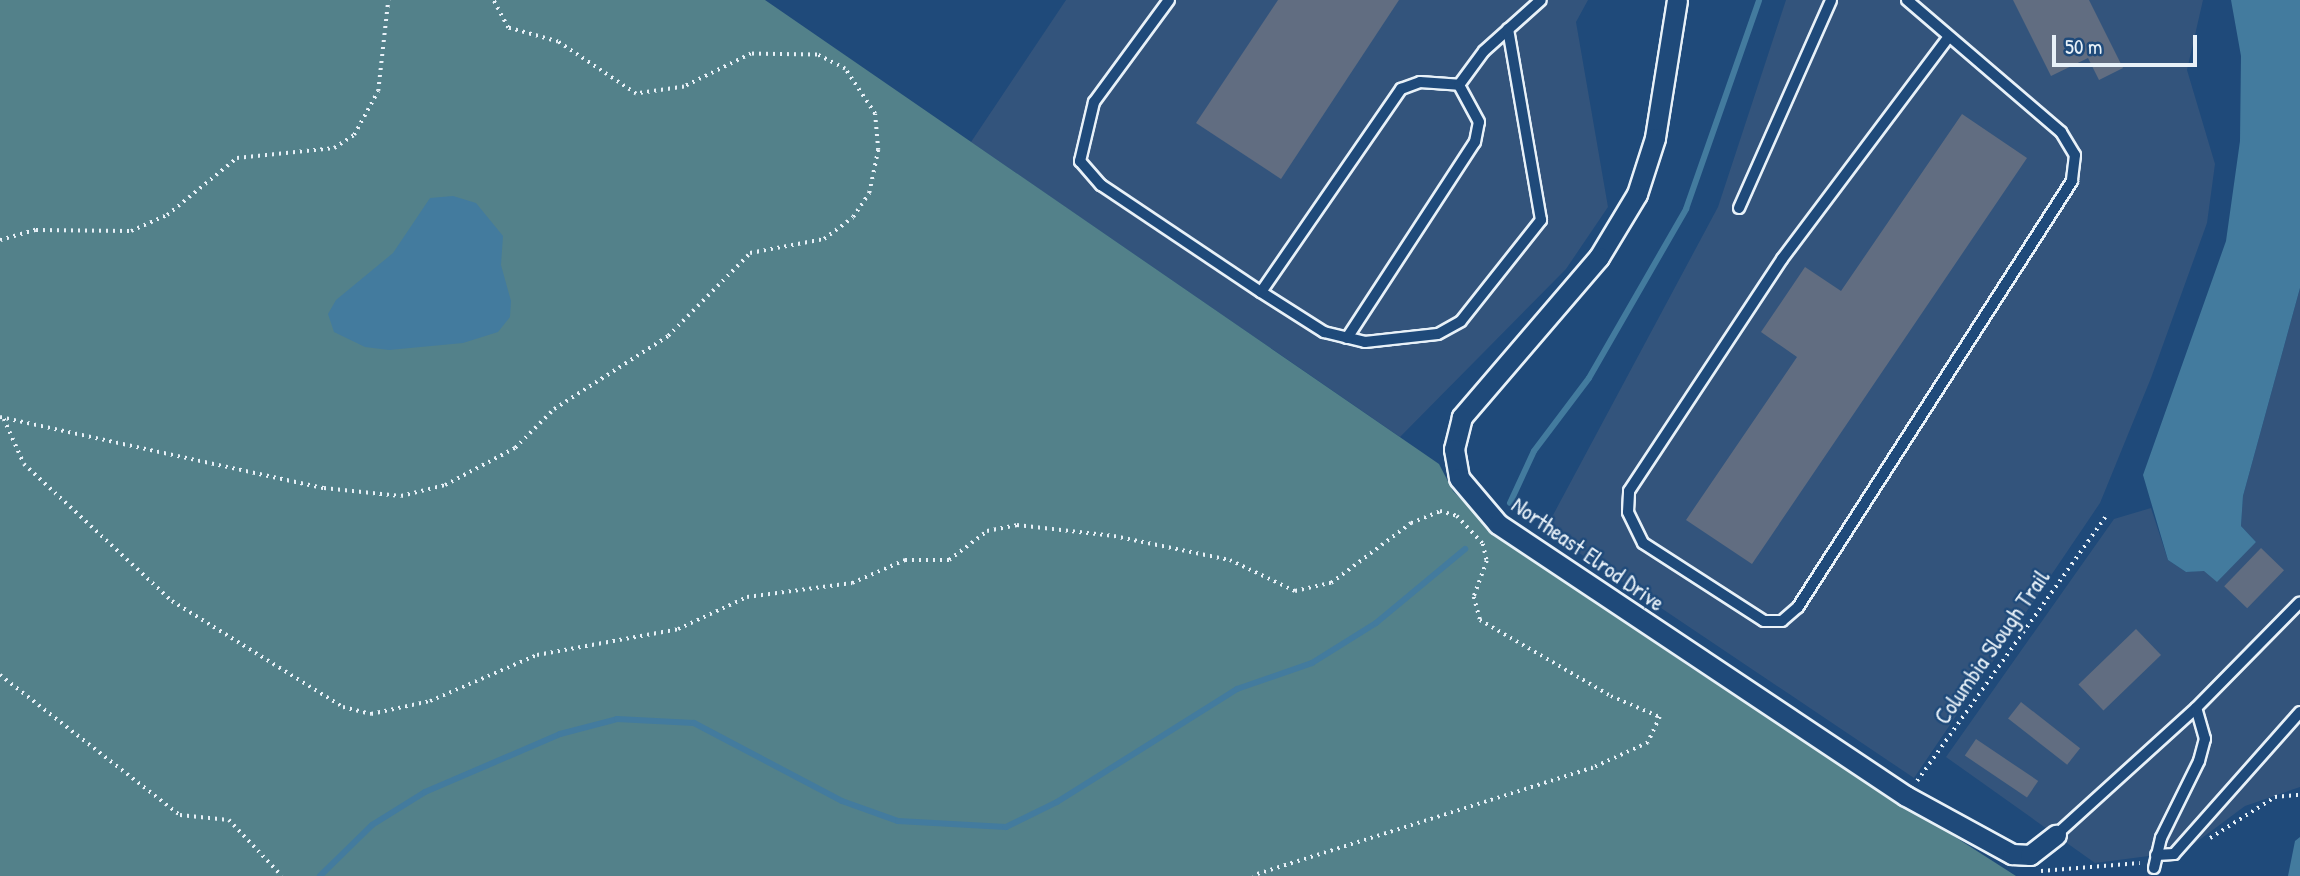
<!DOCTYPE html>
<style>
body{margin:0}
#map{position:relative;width:2300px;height:876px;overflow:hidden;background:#1f4a7a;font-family:"Patrick Hand",sans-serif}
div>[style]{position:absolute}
.built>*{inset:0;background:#33547c}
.green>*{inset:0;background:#53818a}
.water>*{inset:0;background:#437b9e}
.stream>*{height:6px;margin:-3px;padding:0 3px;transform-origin:3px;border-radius:3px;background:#437b9e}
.building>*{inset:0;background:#616d81;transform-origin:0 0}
.path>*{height:3.5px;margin-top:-1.75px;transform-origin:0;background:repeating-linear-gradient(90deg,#e8f1f8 0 2px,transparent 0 7px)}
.roads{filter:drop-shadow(2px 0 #e8f1f8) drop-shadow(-2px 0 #e8f1f8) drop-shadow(0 2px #e8f1f8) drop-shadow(0 -2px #e8f1f8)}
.lane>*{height:10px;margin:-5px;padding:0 5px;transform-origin:5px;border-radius:5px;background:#1f4a7a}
.street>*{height:19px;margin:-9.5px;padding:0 9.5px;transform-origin:9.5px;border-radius:9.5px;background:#1f4a7a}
span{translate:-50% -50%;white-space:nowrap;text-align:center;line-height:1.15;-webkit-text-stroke:5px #1f4a7a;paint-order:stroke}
.street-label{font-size:23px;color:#e8f1f8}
.scale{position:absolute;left:2052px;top:35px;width:145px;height:32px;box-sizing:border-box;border:4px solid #e8f1f8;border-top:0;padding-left:9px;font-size:21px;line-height:24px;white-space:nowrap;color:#e8f1f8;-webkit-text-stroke:5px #1f4a7a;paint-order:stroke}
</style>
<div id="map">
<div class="built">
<div style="clip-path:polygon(1066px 0,1588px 0,1576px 22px,1608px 207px,1566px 269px,1400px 437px,971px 142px)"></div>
<div style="clip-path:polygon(1786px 0,2203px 0,2187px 70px,2215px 164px,2207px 223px,2151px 378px,2100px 503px,1914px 778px,1545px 530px,1718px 207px)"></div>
<div style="clip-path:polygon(2300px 288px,2300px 787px,2245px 806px,2171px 861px,2149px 856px,2095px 863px,1946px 757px,2114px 519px,2151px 508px,2168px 560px,2186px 572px,2204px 570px,2256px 542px,2241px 526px,2243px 496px)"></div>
</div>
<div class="green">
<div style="clip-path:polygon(0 0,765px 0,1439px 464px,1453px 491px,1493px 531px,1690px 667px,2016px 876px,0 876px)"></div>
</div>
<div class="water">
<div style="clip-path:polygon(2231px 0,2300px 0,2300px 288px,2243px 496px,2241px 526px,2256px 542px,2217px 582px,2204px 571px,2186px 572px,2168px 560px,2143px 475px,2226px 241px,2240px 141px,2241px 56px)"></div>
<div style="clip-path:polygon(453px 196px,476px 203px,503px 236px,501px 265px,511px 301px,510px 317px,498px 332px,463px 343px,389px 350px,365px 347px,334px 332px,328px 314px,336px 300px,393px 253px,430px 198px)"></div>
<div style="clip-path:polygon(2300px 837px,2300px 876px,2288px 876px,2295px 841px)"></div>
</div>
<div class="stream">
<div style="left:1510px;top:503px;width:57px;rotate:-65.2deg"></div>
<div style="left:1534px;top:451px;width:91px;rotate:-53deg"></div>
<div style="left:1589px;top:378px;width:195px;rotate:-60.1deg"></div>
<div style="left:1686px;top:209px;width:221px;rotate:-70.7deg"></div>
<div style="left:320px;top:876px;width:73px;rotate:-44.4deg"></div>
<div style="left:372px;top:825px;width:62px;rotate:-31.9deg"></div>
<div style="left:425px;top:792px;width:147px;rotate:-23.2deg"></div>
<div style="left:560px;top:734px;width:59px;rotate:-14.7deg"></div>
<div style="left:617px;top:719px;width:77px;rotate:3deg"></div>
<div style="left:694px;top:723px;width:167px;rotate:27.8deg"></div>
<div style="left:842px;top:801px;width:59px;rotate:19.7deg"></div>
<div style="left:898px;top:821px;width:108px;rotate:3.2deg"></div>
<div style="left:1006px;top:827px;width:57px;rotate:-26.1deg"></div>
<div style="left:1057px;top:802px;width:213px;rotate:-32.1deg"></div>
<div style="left:1237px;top:689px;width:79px;rotate:-19.1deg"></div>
<div style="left:1312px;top:663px;width:75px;rotate:-32deg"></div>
<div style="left:1376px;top:623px;width:116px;rotate:-39.7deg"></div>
</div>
<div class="building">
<div style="clip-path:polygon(1278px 0,1399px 0,1281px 179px,1196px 123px)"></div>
<div style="clip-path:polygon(2013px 0,2089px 0,2123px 68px,2099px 80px,2088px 58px,2051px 76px)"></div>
<div style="clip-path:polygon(1962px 114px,2027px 158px,1752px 564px,1686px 520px,1797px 357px,1761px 332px,1805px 267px,1841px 291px)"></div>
<div style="left:2261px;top:548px;width:32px;height:53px;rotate:44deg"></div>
<div style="left:2136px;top:629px;width:36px;height:80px;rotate:46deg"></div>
<div style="left:2021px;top:702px;width:75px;height:21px;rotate:38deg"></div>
<div style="left:1976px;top:739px;width:75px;height:20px;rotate:34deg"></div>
</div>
<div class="path">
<div style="left:0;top:240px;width:37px;rotate:-16deg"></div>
<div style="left:36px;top:230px;width:95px;rotate:0.6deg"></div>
<div style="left:131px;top:231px;width:39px;rotate:-24deg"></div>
<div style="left:167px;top:215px;width:90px;rotate:-39.2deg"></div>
<div style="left:237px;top:158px;width:98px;rotate:-5.9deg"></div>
<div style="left:334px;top:148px;width:24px;rotate:-33deg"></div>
<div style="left:354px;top:135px;width:50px;rotate:-61.4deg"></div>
<div style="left:378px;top:91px;width:92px;rotate:-83.7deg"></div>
<div style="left:0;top:417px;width:332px;rotate:12.4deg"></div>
<div style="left:324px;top:488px;width:77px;rotate:5.9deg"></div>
<div style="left:401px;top:496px;width:45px;rotate:-14deg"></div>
<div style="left:445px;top:485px;width:79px;rotate:-27.9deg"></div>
<div style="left:515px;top:448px;width:55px;rotate:-45deg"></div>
<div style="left:554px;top:409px;width:135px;rotate:-32.6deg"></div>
<div style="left:668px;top:336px;width:117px;rotate:-45.3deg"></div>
<div style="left:750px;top:253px;width:75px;rotate:-10.7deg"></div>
<div style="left:824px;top:239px;width:36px;rotate:-37deg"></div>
<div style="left:853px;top:217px;width:29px;rotate:-56deg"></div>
<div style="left:869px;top:193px;width:44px;rotate:-78.2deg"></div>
<div style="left:878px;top:150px;width:36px;rotate:-95deg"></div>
<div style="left:875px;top:114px;width:54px;rotate:-123.7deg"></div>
<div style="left:845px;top:69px;width:31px;rotate:-153deg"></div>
<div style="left:817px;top:55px;width:66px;rotate:-179.1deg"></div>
<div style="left:751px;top:54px;width:75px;rotate:153.8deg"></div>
<div style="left:684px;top:87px;width:49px;rotate:171.7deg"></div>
<div style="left:636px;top:94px;width:94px;rotate:-146.3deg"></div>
<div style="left:558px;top:42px;width:52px;rotate:-164.4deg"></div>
<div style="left:508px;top:28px;width:32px;rotate:-118deg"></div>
<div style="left:4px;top:419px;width:49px;rotate:66deg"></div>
<div style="left:24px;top:464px;width:202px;rotate:42.8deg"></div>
<div style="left:172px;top:601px;width:201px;rotate:31.8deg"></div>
<div style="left:343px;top:707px;width:29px;rotate:14deg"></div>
<div style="left:371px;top:714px;width:60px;rotate:-12.4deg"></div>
<div style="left:430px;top:701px;width:116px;rotate:-23.3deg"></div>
<div style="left:537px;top:655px;width:143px;rotate:-10.4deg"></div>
<div style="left:678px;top:629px;width:76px;rotate:-24.9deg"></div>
<div style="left:747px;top:597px;width:106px;rotate:-7.6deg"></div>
<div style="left:852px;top:583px;width:58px;rotate:-23.5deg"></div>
<div style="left:905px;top:560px;width:44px"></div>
<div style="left:949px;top:560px;width:48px;rotate:-37.3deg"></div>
<div style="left:987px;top:531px;width:31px;rotate:-11deg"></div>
<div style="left:1017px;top:525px;width:98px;rotate:6.5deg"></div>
<div style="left:1114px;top:536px;width:118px;rotate:11.7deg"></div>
<div style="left:1230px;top:560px;width:72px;rotate:25.5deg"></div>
<div style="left:1295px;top:591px;width:37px;rotate:-13deg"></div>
<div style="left:1331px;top:583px;width:100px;rotate:-36.9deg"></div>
<div style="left:1411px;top:523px;width:31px;rotate:-22deg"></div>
<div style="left:1440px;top:511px;width:18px;rotate:16deg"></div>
<div style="left:1457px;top:516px;width:38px;rotate:47deg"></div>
<div style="left:1483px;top:544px;width:17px;rotate:77deg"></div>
<div style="left:1487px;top:561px;width:38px;rotate:110deg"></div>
<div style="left:1474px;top:597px;width:24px;rotate:75deg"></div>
<div style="left:1480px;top:620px;width:151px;rotate:30.1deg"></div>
<div style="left:1611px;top:696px;width:53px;rotate:23.2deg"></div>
<div style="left:1660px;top:717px;width:29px;rotate:115deg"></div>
<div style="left:1648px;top:743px;width:60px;rotate:155.6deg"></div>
<div style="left:1593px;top:768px;width:357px;rotate:162.4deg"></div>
<div style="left:0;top:675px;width:228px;rotate:37.9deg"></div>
<div style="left:180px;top:815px;width:49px;rotate:5.8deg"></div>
<div style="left:229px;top:820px;width:77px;rotate:46.6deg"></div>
<div style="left:1917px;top:781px;width:324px;rotate:-54.5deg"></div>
<div style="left:2210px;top:838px;width:77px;rotate:-32.2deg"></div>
<div style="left:2275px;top:797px;width:25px;rotate:-5deg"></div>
<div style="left:2041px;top:871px;width:99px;rotate:-4.6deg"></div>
</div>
<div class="roads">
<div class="lane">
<div style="left:1169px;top:0;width:127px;rotate:126.3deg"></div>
<div style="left:1094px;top:102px;width:61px;rotate:103.3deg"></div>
<div style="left:1080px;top:161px;width:32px;rotate:49deg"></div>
<div style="left:1101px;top:185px;width:192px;rotate:33.8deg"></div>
<div style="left:1261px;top:292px;width:247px;rotate:-55.4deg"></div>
<div style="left:1401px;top:89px;width:20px;rotate:-20deg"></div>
<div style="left:1420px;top:82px;width:39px;rotate:4deg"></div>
<div style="left:1459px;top:85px;width:42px;rotate:-53.7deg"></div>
<div style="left:1484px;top:51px;width:76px;rotate:-41.8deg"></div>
<div style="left:1907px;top:0;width:203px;rotate:40.6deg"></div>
<div style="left:2061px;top:132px;width:27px;rotate:59deg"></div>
<div style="left:2075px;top:155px;width:26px;rotate:97deg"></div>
<div style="left:2072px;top:181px;width:507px;rotate:122.75deg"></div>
<div style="left:1798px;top:607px;width:21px;rotate:139deg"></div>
<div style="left:1782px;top:621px;width:18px;rotate:180deg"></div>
<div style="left:1764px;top:621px;width:144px;rotate:-147.2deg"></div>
<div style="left:1643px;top:543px;width:34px;rotate:-116deg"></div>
<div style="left:1628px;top:512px;width:21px;rotate:-87deg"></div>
<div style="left:1629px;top:491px;width:278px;rotate:-56.6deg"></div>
<div style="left:1782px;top:259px;width:276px;rotate:-53.1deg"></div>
<div style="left:1739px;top:208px;width:227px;rotate:-66.1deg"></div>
<div style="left:1261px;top:292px;width:75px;rotate:32.4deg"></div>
<div style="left:1324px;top:332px;width:42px;rotate:13.7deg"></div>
<div style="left:1365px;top:342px;width:73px;rotate:-6.3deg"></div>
<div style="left:1438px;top:334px;width:26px;rotate:-29deg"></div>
<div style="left:1461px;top:321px;width:129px;rotate:-51.6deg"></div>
<div style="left:1541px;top:220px;width:194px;rotate:-99.8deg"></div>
<div style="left:1347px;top:338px;width:234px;rotate:-56.9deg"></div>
<div style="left:1475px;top:142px;width:20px;rotate:-79deg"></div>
<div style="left:1479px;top:122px;width:42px;rotate:-118.4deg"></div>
<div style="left:2056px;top:835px;width:189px;rotate:-42.2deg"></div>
<div style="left:2196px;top:708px;width:148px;rotate:-45.5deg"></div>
<div style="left:2156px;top:855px;width:18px;rotate:-3deg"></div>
<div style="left:2174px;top:854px;width:190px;rotate:-48.4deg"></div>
<div style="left:2154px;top:868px;width:31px;rotate:-77deg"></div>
<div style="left:2161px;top:838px;width:86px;rotate:-63.7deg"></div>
<div style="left:2199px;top:761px;width:23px;rotate:-75deg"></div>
<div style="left:2205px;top:739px;width:32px;rotate:-106deg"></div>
</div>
<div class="street">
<div style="left:1677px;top:0;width:140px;rotate:99.1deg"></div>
<div style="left:1655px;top:138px;width:59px;rotate:107.8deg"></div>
<div style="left:1637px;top:194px;width:74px;rotate:121.1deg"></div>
<div style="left:1599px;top:257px;width:211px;rotate:130.6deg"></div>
<div style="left:1462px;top:417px;width:33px;rotate:104deg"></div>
<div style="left:1454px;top:449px;width:29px;rotate:80deg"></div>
<div style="left:1459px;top:478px;width:60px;rotate:49.7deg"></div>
<div style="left:1498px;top:524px;width:490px;rotate:33.7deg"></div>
<div style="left:1906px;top:796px;width:121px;rotate:28.7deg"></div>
<div style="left:2012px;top:854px;width:18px;rotate:3deg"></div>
<div style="left:2030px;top:855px;width:33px;rotate:-38deg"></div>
</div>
</div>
<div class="street-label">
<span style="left:1588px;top:554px;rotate:35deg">Northeast Elrod Drive</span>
<span style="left:1992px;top:647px;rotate:-55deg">Columbia Slough Trail</span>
</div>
<div class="scale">50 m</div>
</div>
